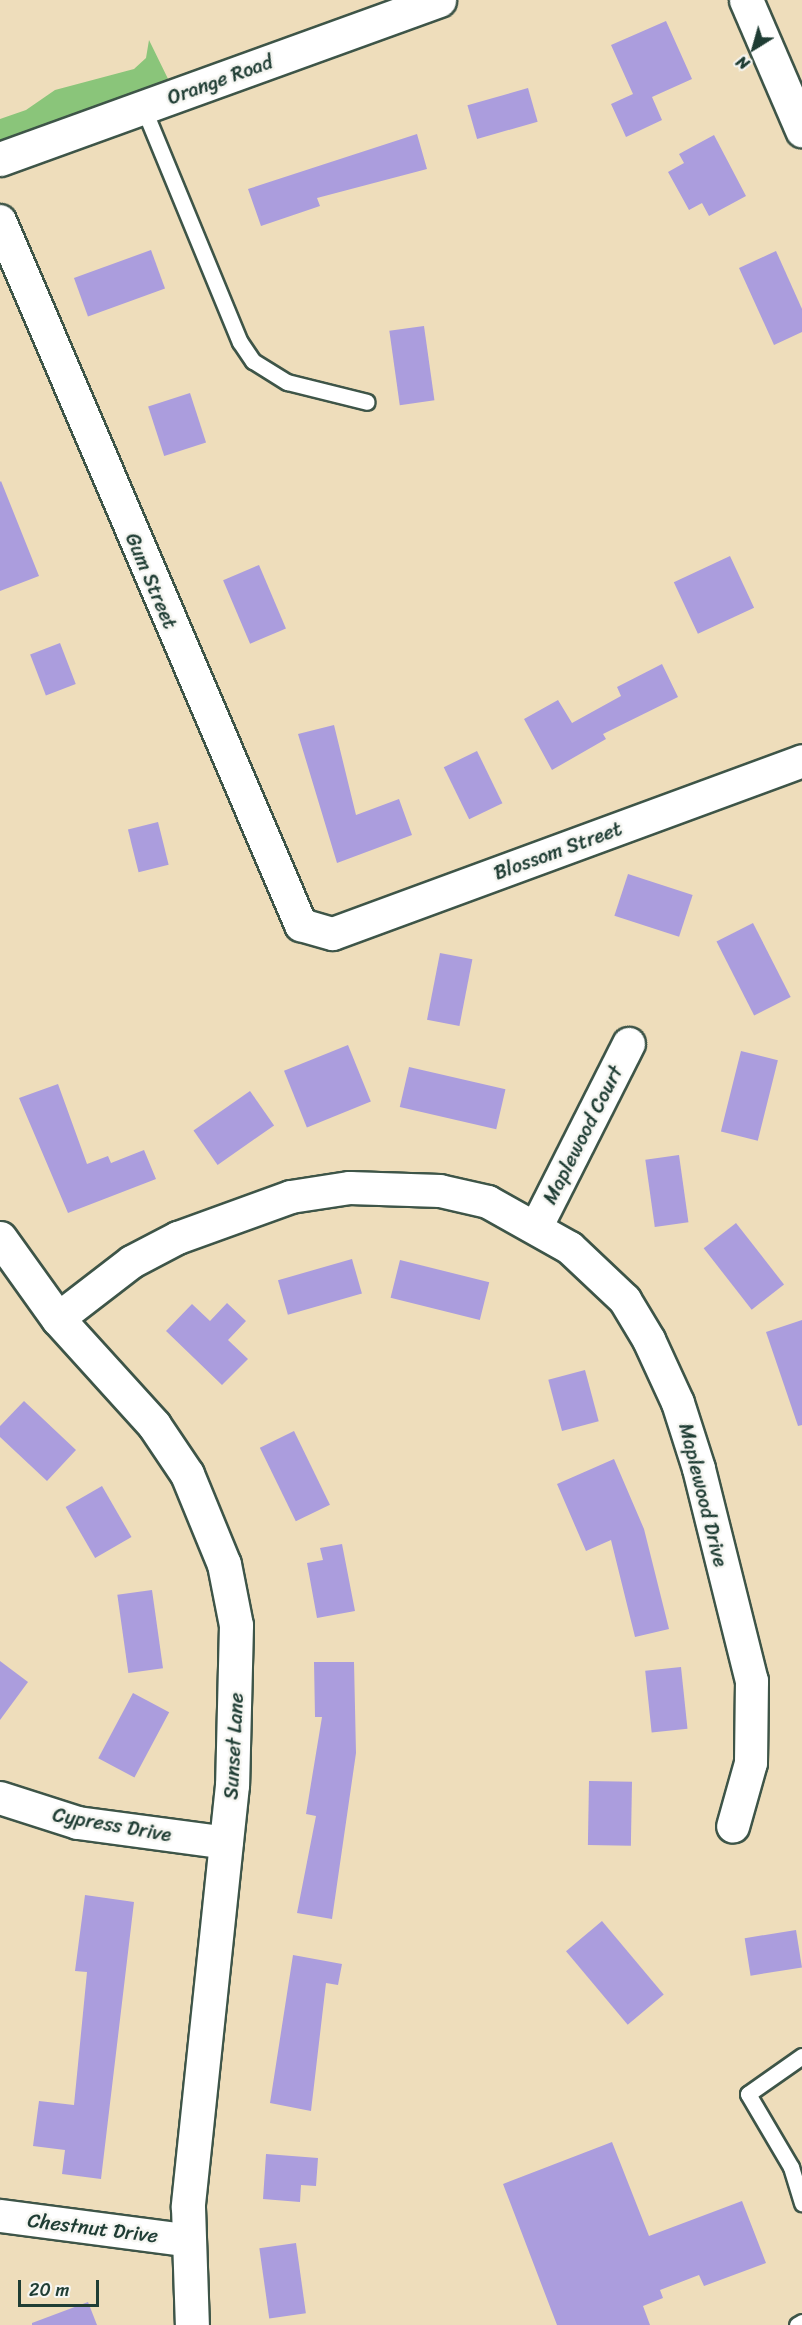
<!DOCTYPE html>
<style>
body{margin:0}
#map{position:relative;width:802px;height:2325px;overflow:hidden;background:#edb;font-family:Sriracha,sans-serif}
div>[style]{position:absolute}
.green>*{inset:0;background:#8ac57a}
.building>*{inset:0;background:#ab9ddd;transform-origin:0 0}
.roads{filter:drop-shadow(2px 0 #3e5548) drop-shadow(-2px 0 #3e5548) drop-shadow(0 2px #3e5548) drop-shadow(0 -2px #3e5548)}
.lane>*{height:15px;margin:-7.5px;padding:0 7.5px;transform-origin:7.5px;border-radius:7.5px;background:#fff}
.street>*{height:32px;margin:-16px;padding:0 16px;transform-origin:16px;border-radius:16px;background:#fff}
.secondary>*{height:33px;margin:-16.5px;padding:0 16.5px;transform-origin:16.5px;border-radius:16.5px;background:#fff}
span{translate:-50% -50%;white-space:nowrap;text-align:center;line-height:1.15;-webkit-text-stroke:5px #f6f6f2;paint-order:stroke}
.street-label{font-size:20px;color:#1f3d34}
.north{position:absolute;left:724px;top:18px;width:60px;height:60px;-webkit-text-stroke:4px #f6f6f2;paint-order:stroke;rotate:217deg;font-size:16px;font-weight:700;line-height:24px;text-align:center;color:#1f3d34}
.north::after{content:'';display:block;margin:auto;width:21px;height:27px;background:#1f3d34;clip-path:polygon(50% 0,100% 100%,50% 72%,0 100%)}
.scale{position:absolute;left:18px;top:2280px;width:81px;height:27px;box-sizing:border-box;border:3px solid #1f3d34;border-top:0;padding-left:8px;font-size:18px;line-height:21px;white-space:nowrap;color:#1f3d34;-webkit-text-stroke:4px #f6f6f2;paint-order:stroke}
</style>
<div id="map">
<div class="green">
<div style="clip-path:polygon(149px 40px,171px 85px,0 147px,0 119px,26px 110px,55px 90px,134px 69px,146px 58px)"></div>
</div>
<div class="building">
<div style="clip-path:polygon(666px 21px,692px 79px,652px 97px,662px 120px,626px 137px,611px 104px,633px 94px,611px 45px)"></div>
<div style="left:528px;top:88px;width:35px;height:63px;rotate:74deg"></div>
<div style="clip-path:polygon(417px 134px,427px 169px,317px 198px,320px 206px,261px 226px,248px 189px)"></div>
<div style="clip-path:polygon(714px 135px,746px 196px,709px 216px,702px 203px,689px 210px,668px 172px,684px 163px,679px 154px)"></div>
<div style="left:151px;top:250px;width:41px;height:82px;rotate:70deg"></div>
<div style="clip-path:polygon(776px 251px,802px 309px,802px 332px,774px 345px,739px 268px)"></div>
<div style="left:424px;top:326px;width:75px;height:35px;rotate:82deg"></div>
<div style="left:190px;top:393px;width:52px;height:44px;rotate:72deg"></div>
<div style="clip-path:polygon(1px 481px,39px 576px,0 591px,0 482px)"></div>
<div style="left:730px;top:556px;width:57px;height:62px;rotate:65deg"></div>
<div style="left:259px;top:565px;width:69px;height:39px;rotate:67deg"></div>
<div style="left:60px;top:643px;width:44px;height:32px;rotate:69deg"></div>
<div style="clip-path:polygon(662px 664px,678px 697px,603px 734px,606px 739px,552px 770px,524px 719px,558px 700px,572px 723px,621px 696px,617px 687px)"></div>
<div style="clip-path:polygon(334px 725px,356px 815px,399px 799px,412px 835px,337px 863px,298px 734px)"></div>
<div style="left:477px;top:751px;width:58px;height:37px;rotate:64deg"></div>
<div style="left:158px;top:822px;width:44px;height:31px;rotate:76deg"></div>
<div style="left:628px;top:874px;width:68px;height:44px;rotate:18deg"></div>
<div style="left:753px;top:923px;width:83px;height:41px;rotate:63deg"></div>
<div style="left:440px;top:953px;width:33px;height:68px;rotate:11deg"></div>
<div style="left:348px;top:1045px;width:61px;height:69px;rotate:68deg"></div>
<div style="left:741px;top:1051px;width:38px;height:83px;rotate:14deg"></div>
<div style="left:409px;top:1067px;width:99px;height:41px;rotate:13deg"></div>
<div style="clip-path:polygon(58px 1084px,87px 1164px,108px 1156px,111px 1163px,144px 1150px,156px 1179px,68px 1213px,19px 1098px)"></div>
<div style="left:250px;top:1091px;width:42px;height:69px;rotate:55deg"></div>
<div style="left:679px;top:1155px;width:68px;height:34px;rotate:82deg"></div>
<div style="left:736px;top:1223px;width:78px;height:41px;rotate:52deg"></div>
<div style="left:352px;top:1259px;width:36px;height:77px;rotate:74deg"></div>
<div style="left:400px;top:1260px;width:92px;height:39px;rotate:14deg"></div>
<div style="clip-path:polygon(227px 1303px,246px 1321px,228px 1340px,248px 1359px,222px 1385px,166px 1331px,192px 1304px,210px 1321px)"></div>
<div style="clip-path:polygon(802px 1320px,802px 1425px,798px 1426px,766px 1332px)"></div>
<div style="left:585px;top:1370px;width:53px;height:38px;rotate:75deg"></div>
<div style="clip-path:polygon(24px 1401px,76px 1450px,47px 1481px,0 1437px,0 1426px)"></div>
<div style="left:294px;top:1431px;width:82px;height:38px;rotate:64deg"></div>
<div style="clip-path:polygon(614px 1459px,644px 1529px,669px 1629px,635px 1637px,611px 1540px,586px 1551px,557px 1484px)"></div>
<div style="left:102px;top:1486px;width:59px;height:42px;rotate:60deg"></div>
<div style="clip-path:polygon(342px 1544px,355px 1611px,317px 1618px,307px 1563px,323px 1560px,320px 1548px)"></div>
<div style="left:152px;top:1590px;width:79px;height:35px;rotate:82deg"></div>
<div style="clip-path:polygon(0 1661px,28px 1682px,0 1720px)"></div>
<div style="clip-path:polygon(314px 1662px,354px 1662px,356px 1753px,332px 1919px,297px 1913px,316px 1816px,306px 1814px,322px 1717px,315px 1717px)"></div>
<div style="left:681px;top:1667px;width:62px;height:36px;rotate:84deg"></div>
<div style="left:133px;top:1693px;width:41px;height:74px;rotate:28deg"></div>
<div style="left:589px;top:1781px;width:43px;height:64px;rotate:1deg"></div>
<div style="clip-path:polygon(85px 1895px,134px 1902px,101px 2179px,62px 2174px,65px 2150px,33px 2146px,39px 2101px,74px 2105px,87px 1972px,75px 1971px)"></div>
<div style="left:602px;top:1921px;width:96px;height:47px;rotate:50deg"></div>
<div style="left:796px;top:1930px;width:38px;height:52px;rotate:81deg"></div>
<div style="clip-path:polygon(293px 1955px,342px 1964px,338px 1985px,326px 1983px,311px 2111px,270px 2103px)"></div>
<div style="clip-path:polygon(612px 2142px,649px 2236px,742px 2201px,766px 2263px,704px 2286px,699px 2275px,660px 2290px,663px 2298px,643px 2306px,650px 2325px,557px 2325px,503px 2184px)"></div>
<div style="clip-path:polygon(266px 2154px,318px 2158px,316px 2186px,301px 2185px,300px 2202px,263px 2199px)"></div>
<div style="left:296px;top:2243px;width:71px;height:37px;rotate:82deg"></div>
<div style="clip-path:polygon(88px 2302px,97px 2325px,32px 2325px,32px 2323px)"></div>
</div>
<div class="roads">
<div class="lane">
<div style="left:143px;top:107px;width:254px;rotate:67.6deg"></div>
<div style="left:240px;top:342px;width:23px;rotate:56deg"></div>
<div style="left:253px;top:361px;width:40px;rotate:32deg"></div>
<div style="left:287px;top:382px;width:82px;rotate:14deg"></div>
<div style="left:802px;top:2056px;width:66px;rotate:144.9deg"></div>
<div style="left:748px;top:2094px;width:85px;rotate:59.5deg"></div>
<div style="left:791px;top:2167px;width:38px;rotate:73deg"></div>
<div style="left:797px;top:2325px;width:6px;rotate:-31deg"></div>
</div>
<div class="street">
<div style="left:0;top:221px;width:766px;rotate:66.85deg"></div>
<div style="left:301px;top:925px;width:33px;rotate:16deg"></div>
<div style="left:333px;top:934px;width:500px;rotate:-20.2deg"></div>
<div style="left:537px;top:1226px;width:204px;rotate:-63.2deg"></div>
<div style="left:58px;top:1319px;width:93px;rotate:-37.6deg"></div>
<div style="left:132px;top:1262px;width:52px;rotate:-27.6deg"></div>
<div style="left:178px;top:1238px;width:120px;rotate:-19.9deg"></div>
<div style="left:291px;top:1197px;width:60px;rotate:-8.7deg"></div>
<div style="left:350px;top:1188px;width:90px;rotate:1.9deg"></div>
<div style="left:440px;top:1191px;width:49px;rotate:12.9deg"></div>
<div style="left:488px;top:1202px;width:94px;rotate:29.3deg"></div>
<div style="left:570px;top:1248px;width:76px;rotate:43.4deg"></div>
<div style="left:625px;top:1300px;width:47px;rotate:59deg"></div>
<div style="left:649px;top:1340px;width:69px;rotate:65.3deg"></div>
<div style="left:678px;top:1403px;width:69px;rotate:72.3deg"></div>
<div style="left:699px;top:1469px;width:219px;rotate:76deg"></div>
<div style="left:752px;top:1681px;width:82px;rotate:90.7deg"></div>
<div style="left:751px;top:1763px;width:66px;rotate:105.7deg"></div>
<div style="left:0;top:1798px;width:82px;rotate:17.8deg"></div>
<div style="left:78px;top:1823px;width:150px;rotate:7.6deg"></div>
<div style="left:0;top:2216px;width:188px;rotate:7.4deg"></div>
</div>
<div class="secondary">
<div style="left:746px;top:0;width:142px;rotate:66.7deg"></div>
<div style="left:0;top:159px;width:467px;rotate:-19.9deg"></div>
<div style="left:0;top:1238px;width:100px;rotate:54.4deg"></div>
<div style="left:58px;top:1319px;width:143px;rotate:47.8deg"></div>
<div style="left:154px;top:1425px;width:59px;rotate:56deg"></div>
<div style="left:187px;top:1474px;width:97px;rotate:67.7deg"></div>
<div style="left:224px;top:1564px;width:62px;rotate:78.9deg"></div>
<div style="left:236px;top:1625px;width:160px;rotate:91.4deg"></div>
<div style="left:232px;top:1785px;width:424px;rotate:96deg"></div>
<div style="left:188px;top:2207px;width:118px;rotate:88.1deg"></div>
</div>
</div>
<div class="street-label">
<span style="left:220px;top:80px;rotate:-20deg">Orange Road</span>
<span style="left:151px;top:581px;rotate:67deg">Gum Street</span>
<span style="left:558px;top:851px;rotate:-20deg">Blossom Street</span>
<span style="left:583px;top:1135px;rotate:-63deg">Maplewood Court</span>
<span style="left:703px;top:1495px;rotate:76deg">Maplewood Drive</span>
<span style="left:234px;top:1746px;rotate:-87deg">Sunset Lane</span>
<span style="left:112px;top:1825px;rotate:10deg">Cypress Drive</span>
<span style="left:93px;top:2228px;rotate:7deg">Chestnut Drive</span>
</div>
<div class="north">N</div>
<div class="scale">20 m</div>
</div>
